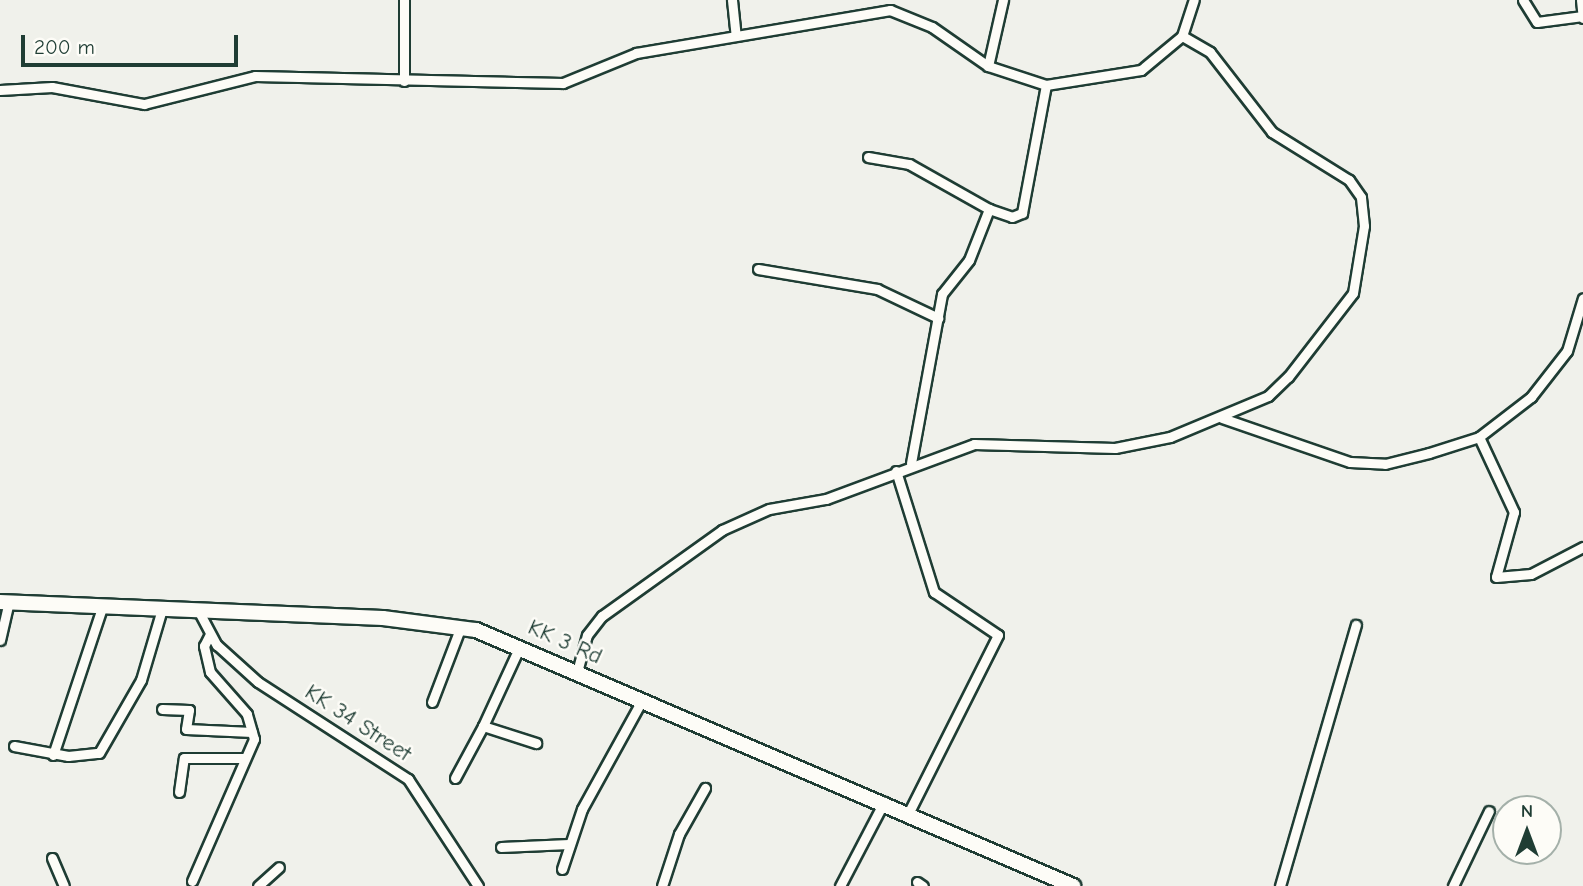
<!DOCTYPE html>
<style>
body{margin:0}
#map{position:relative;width:1583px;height:886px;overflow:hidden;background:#f0f1eb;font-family:"Comic Neue",sans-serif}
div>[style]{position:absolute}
.roads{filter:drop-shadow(2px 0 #1f3d34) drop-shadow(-2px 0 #1f3d34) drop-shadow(0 2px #1f3d34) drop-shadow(0 -2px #1f3d34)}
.minor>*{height:9px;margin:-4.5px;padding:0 4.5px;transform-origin:4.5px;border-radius:4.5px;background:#fdfcf7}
.trunk>*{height:14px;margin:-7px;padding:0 7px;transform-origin:7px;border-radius:7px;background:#fdfcf7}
span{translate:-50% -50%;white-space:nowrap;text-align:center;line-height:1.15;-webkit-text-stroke:5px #fdfcf7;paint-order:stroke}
.street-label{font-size:23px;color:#1f3d34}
.north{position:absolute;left:1492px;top:795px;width:70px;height:70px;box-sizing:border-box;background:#fdfcf7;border:2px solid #a4b0a9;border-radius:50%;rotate:0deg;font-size:19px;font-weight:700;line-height:28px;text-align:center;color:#1f3d34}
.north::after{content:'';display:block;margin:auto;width:24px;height:32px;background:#1f3d34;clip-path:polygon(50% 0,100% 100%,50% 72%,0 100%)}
.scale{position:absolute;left:21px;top:35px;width:217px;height:32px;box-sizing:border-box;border:4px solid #1f3d34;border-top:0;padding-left:9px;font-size:21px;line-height:24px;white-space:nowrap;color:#1f3d34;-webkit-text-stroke:5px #fdfcf7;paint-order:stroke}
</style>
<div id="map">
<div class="roads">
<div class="minor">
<div style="left:732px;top:0;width:36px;rotate:84deg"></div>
<div style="left:1523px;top:0;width:26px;rotate:58deg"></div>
<div style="left:1537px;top:22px;width:46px;rotate:-7.4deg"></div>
<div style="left:1581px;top:0;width:18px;rotate:84deg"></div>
<div style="left:988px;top:66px;width:68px;rotate:-77.2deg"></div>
<div style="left:404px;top:81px;width:81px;rotate:-90deg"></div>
<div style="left:0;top:90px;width:52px;rotate:-3.3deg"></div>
<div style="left:52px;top:87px;width:94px;rotate:10.5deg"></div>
<div style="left:144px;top:104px;width:114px;rotate:-14.2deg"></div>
<div style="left:255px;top:76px;width:308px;rotate:1.3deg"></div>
<div style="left:563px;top:83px;width:79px;rotate:-22.3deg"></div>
<div style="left:636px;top:53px;width:258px;rotate:-9.6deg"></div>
<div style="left:890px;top:10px;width:45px;rotate:22deg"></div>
<div style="left:932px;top:27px;width:68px;rotate:34.9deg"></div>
<div style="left:988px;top:66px;width:61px;rotate:18.1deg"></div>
<div style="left:1046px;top:85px;width:96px;rotate:-9deg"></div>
<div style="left:1141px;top:70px;width:53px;rotate:-39.7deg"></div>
<div style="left:1182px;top:36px;width:38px;rotate:-72deg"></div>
<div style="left:868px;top:157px;width:42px;rotate:9.7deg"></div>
<div style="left:909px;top:164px;width:92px;rotate:29.4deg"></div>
<div style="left:758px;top:269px;width:121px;rotate:9.5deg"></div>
<div style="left:877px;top:289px;width:68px;rotate:25.4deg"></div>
<div style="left:1222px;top:418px;width:135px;rotate:19deg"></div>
<div style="left:1350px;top:462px;width:35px;rotate:3deg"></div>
<div style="left:1385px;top:464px;width:45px;rotate:-14deg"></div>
<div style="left:1429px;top:453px;width:52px;rotate:-17.7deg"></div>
<div style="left:1479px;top:437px;width:66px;rotate:-37.6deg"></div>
<div style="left:1531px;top:397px;width:58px;rotate:-52deg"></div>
<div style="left:1567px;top:351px;width:55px;rotate:-73.2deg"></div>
<div style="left:1479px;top:437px;width:83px;rotate:65deg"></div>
<div style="left:1514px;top:512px;width:67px;rotate:105.5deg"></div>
<div style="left:1496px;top:577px;width:35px;rotate:-5deg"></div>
<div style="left:1531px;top:574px;width:59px;rotate:-27.4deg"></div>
<div style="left:911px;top:463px;width:172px;rotate:-79.6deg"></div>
<div style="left:942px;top:294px;width:43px;rotate:-51.5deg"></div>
<div style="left:969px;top:260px;width:55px;rotate:-68.6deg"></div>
<div style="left:989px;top:209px;width:24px;rotate:19deg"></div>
<div style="left:1012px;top:217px;width:11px;rotate:-22deg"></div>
<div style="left:1022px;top:213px;width:130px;rotate:-79.4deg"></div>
<div style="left:896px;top:471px;width:127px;rotate:72.6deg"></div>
<div style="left:934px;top:592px;width:77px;rotate:33.9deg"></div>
<div style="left:998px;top:635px;width:198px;rotate:116.7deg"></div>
<div style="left:198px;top:610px;width:40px;rotate:62deg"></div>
<div style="left:217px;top:645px;width:55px;rotate:42.1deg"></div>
<div style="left:258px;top:682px;width:179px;rotate:32.9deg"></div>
<div style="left:408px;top:779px;width:128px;rotate:56.8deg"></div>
<div style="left:0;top:640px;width:39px;rotate:-77deg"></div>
<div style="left:520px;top:646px;width:88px;rotate:114.8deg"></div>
<div style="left:483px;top:726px;width:56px;rotate:17.8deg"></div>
<div style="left:577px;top:672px;width:38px;rotate:-75deg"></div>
<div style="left:587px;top:635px;width:24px;rotate:-52deg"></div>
<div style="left:602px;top:616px;width:148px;rotate:-35.6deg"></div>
<div style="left:722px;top:530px;width:51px;rotate:-24.1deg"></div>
<div style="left:769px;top:509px;width:58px;rotate:-10deg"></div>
<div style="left:826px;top:499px;width:158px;rotate:-20.4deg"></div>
<div style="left:974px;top:444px;width:141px;rotate:1.6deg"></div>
<div style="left:1115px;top:448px;width:56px;rotate:-11.3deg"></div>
<div style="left:1170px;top:437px;width:106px;rotate:-22.7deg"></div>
<div style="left:1268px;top:396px;width:28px;rotate:-44deg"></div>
<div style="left:1288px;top:377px;width:106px;rotate:-52.3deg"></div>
<div style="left:1353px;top:293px;width:68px;rotate:-80.7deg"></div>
<div style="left:1364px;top:226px;width:29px;rotate:-96deg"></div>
<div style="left:1361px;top:197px;width:21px;rotate:-125deg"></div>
<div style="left:1349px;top:180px;width:91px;rotate:-148.1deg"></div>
<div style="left:1272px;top:132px;width:101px;rotate:-127.8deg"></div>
<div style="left:1210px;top:52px;width:32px;rotate:-150deg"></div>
<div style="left:432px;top:702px;width:81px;rotate:-69.1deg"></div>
<div style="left:162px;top:709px;width:27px;rotate:2deg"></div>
<div style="left:189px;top:710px;width:19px;rotate:99deg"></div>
<div style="left:186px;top:729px;width:66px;rotate:2.6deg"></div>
<div style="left:14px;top:746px;width:55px;rotate:10.5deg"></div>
<div style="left:68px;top:756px;width:31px;rotate:-6deg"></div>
<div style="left:99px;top:753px;width:84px;rotate:-60.1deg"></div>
<div style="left:141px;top:680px;width:74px;rotate:-73.5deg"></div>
<div style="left:53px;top:755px;width:155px;rotate:-71.6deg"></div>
<div style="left:455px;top:778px;width:59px;rotate:-61.7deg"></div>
<div style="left:179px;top:792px;width:34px;rotate:-82deg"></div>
<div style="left:184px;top:758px;width:60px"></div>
<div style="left:501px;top:847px;width:68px;rotate:-2.5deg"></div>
<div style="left:52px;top:858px;width:30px;rotate:67deg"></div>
<div style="left:562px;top:869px;width:63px;rotate:-71.6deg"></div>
<div style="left:582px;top:809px;width:122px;rotate:-61.1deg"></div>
<div style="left:192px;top:881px;width:155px;rotate:-66.4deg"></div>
<div style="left:254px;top:739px;width:26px;rotate:-106deg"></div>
<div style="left:247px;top:714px;width:56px;rotate:-131.4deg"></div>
<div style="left:210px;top:672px;width:27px;rotate:-103deg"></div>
<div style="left:204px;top:646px;width:13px;rotate:-63deg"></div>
<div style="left:917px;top:882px;width:7px;rotate:34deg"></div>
<div style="left:258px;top:886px;width:28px;rotate:-42deg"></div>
<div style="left:662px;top:886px;width:55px;rotate:-71.9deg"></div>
<div style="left:679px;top:834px;width:53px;rotate:-60.5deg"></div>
<div style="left:840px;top:886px;width:95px;rotate:-62.4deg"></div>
<div style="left:1280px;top:886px;width:272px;rotate:-73.8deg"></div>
<div style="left:1453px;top:886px;width:83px;rotate:-64.4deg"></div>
</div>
<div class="trunk">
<div style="left:0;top:602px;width:383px;rotate:2.4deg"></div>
<div style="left:383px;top:618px;width:94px;rotate:7.4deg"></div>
<div style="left:476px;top:630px;width:650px;rotate:23.21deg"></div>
</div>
</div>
<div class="street-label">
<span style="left:565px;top:642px;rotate:24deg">KK 3 Rd</span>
<span style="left:358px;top:723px;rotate:33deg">KK 34 Street</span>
</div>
<div class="north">N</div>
<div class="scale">200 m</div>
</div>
